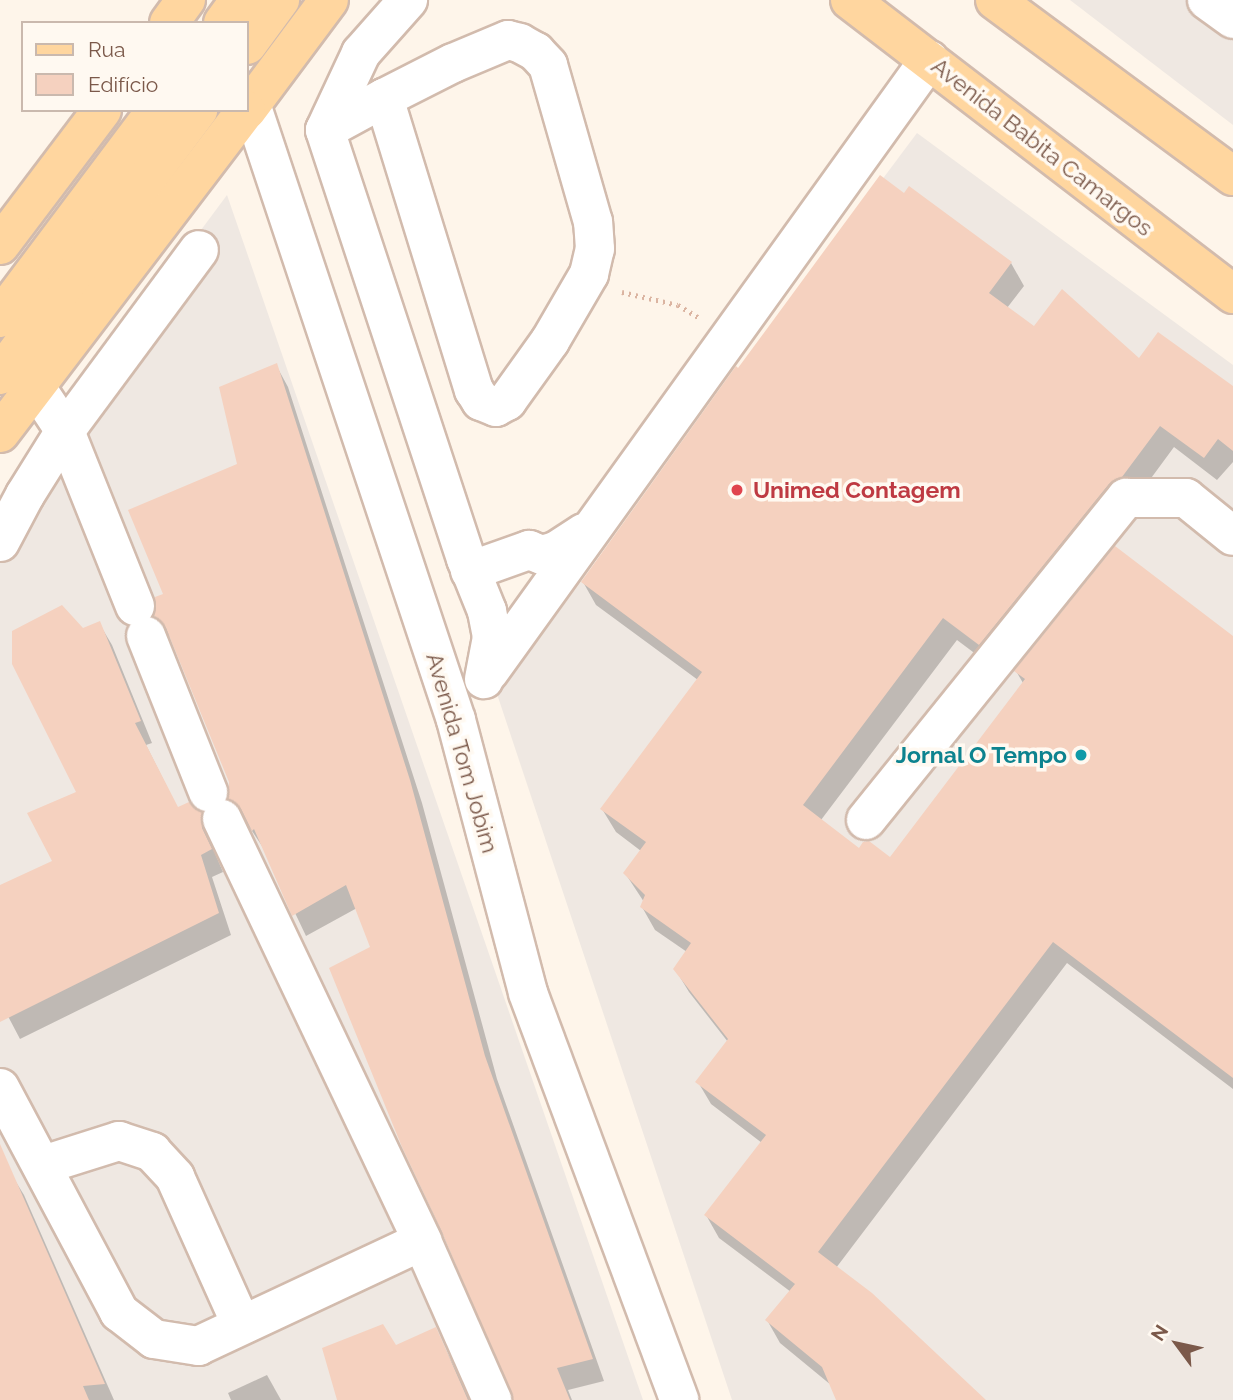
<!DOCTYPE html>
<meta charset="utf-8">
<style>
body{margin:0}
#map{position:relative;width:1233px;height:1400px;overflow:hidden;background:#fef5ea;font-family:Raleway,sans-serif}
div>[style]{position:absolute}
.industrial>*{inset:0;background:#efe8e2}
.shadow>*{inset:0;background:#0003}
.building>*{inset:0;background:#f5d1bf}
.path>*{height:4.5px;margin-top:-2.25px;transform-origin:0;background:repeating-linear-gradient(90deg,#dbb4a1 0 2px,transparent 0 7px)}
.roads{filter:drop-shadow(2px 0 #d2bbad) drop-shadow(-2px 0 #d2bbad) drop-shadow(0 2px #d2bbad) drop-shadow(0 -2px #d2bbad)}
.minor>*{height:38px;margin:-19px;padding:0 19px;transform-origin:19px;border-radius:19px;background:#fff}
.major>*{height:38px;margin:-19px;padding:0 19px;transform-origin:19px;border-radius:19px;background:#ffd69f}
.dots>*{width:19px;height:19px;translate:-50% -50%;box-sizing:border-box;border:4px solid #fff9f1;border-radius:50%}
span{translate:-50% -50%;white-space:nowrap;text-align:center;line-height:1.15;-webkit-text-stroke:7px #fff9f1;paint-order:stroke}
.street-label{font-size:23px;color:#7b594a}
.health-label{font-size:23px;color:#be3a42;font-weight:700}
.left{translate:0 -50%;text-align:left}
.culture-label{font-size:23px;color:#0d838f;font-weight:700}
.right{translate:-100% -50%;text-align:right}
.legend{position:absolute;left:21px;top:21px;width:228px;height:91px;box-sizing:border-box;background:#fff9f1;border:2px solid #cab9ae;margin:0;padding:9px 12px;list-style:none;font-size:21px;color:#7b594a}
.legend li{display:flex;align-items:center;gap:14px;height:35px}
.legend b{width:35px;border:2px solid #cab9ae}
.north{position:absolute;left:1142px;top:1309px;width:70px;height:70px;-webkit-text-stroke:5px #fff9f1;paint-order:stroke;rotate:303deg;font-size:19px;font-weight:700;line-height:28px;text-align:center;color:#7b594a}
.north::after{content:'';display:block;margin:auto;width:24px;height:32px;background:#7b594a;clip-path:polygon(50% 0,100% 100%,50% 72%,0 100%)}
</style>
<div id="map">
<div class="industrial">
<div style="clip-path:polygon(1070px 0,1233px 0,1233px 125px)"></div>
<div style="clip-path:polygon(917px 133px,1233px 365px,1233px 1400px,732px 1400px,497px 694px)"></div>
<div style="clip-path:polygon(227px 195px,643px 1400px,0 1400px,0 501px)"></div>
</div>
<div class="shadow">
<div style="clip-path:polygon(1011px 263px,1024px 286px,1007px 308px,1034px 328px,1233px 388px,1233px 462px,1217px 480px,1174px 447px,1135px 500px,993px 667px,957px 640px,821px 820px,859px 850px,890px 859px,1023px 683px,1016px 671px,1233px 638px,1233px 1089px,1067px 963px,836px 1268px,983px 1400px,838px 1400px,831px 1385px,780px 1343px,767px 1320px,791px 1292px,719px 1238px,706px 1215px,762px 1143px,711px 1104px,698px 1082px,728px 1042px,689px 992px,675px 969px,687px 952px,655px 930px,642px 907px,644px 902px,625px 873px,641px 851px,616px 832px,602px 809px,698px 680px,596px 605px,583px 582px,738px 370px)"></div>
<div style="clip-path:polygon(276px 365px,288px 387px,422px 803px,497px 1079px,604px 1381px,568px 1390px,572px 1400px,515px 1400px,514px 1391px,403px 1146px,372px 947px,357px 908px,306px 936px,266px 852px,230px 798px,231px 781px,175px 644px,155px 616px,239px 465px)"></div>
<div style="clip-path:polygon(99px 623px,112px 645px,152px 743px,146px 745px,178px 809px,200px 814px,213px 836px,214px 851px,223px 872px,212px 877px,231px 935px,20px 1039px,0 1001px,0 887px,54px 862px,79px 793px,83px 630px)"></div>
<div style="clip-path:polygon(11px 1174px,24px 1195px,114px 1400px,0 1400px,0 1179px)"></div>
<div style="clip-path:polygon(435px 1329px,471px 1400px,339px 1400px,395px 1347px)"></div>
<div style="clip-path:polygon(267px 1375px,281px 1400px,231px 1400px,228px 1393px)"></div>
</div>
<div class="building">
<div style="clip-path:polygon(880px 175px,904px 193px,909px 186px,1012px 262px,989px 293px,1034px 326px,1062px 289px,1139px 358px,1158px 332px,1233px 386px,1233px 451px,1218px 439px,1204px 458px,1160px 426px,1122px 477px,1109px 484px,979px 645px,943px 618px,803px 805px,859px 848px,863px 842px,869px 841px,890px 857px,1025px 679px,1014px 671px,1115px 546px,1233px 636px,1233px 1078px,1053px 942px,818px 1252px,872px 1293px,986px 1400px,836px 1400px,822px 1367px,765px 1320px,795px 1284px,704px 1215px,766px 1135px,695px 1082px,728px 1039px,673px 969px,691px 943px,640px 907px,645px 895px,623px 873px,646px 842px,600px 809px,702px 672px,581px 582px,736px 366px,738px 368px)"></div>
<div style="clip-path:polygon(277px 363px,410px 780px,485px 1056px,593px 1359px,557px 1368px,570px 1400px,513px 1400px,442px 1232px,402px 1147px,329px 968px,370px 947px,346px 885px,292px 916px,254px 829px,252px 831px,241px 809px,228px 799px,229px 782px,166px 628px,154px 616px,155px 597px,163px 594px,128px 510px,237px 464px,219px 387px)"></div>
<div style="clip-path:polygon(62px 605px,83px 628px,100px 621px,141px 721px,135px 723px,178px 807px,189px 802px,202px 812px,202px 828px,212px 849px,201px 855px,219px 913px,0 1022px,0 885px,52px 861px,27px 813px,76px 792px,12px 664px,12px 631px)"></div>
<div style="clip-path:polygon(0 1144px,105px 1384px,83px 1386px,89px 1400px,0 1400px)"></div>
<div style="clip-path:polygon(383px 1324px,396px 1345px,436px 1327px,468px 1400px,337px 1400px,322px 1348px)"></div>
</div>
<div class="path">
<div style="left:622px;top:292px;width:57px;rotate:13.1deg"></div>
<div style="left:678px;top:305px;width:26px;rotate:31deg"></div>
</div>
<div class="roads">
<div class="minor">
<div style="left:1207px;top:0;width:32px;rotate:36deg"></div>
<div style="left:384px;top:98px;width:306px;rotate:72.9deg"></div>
<div style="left:474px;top:390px;width:13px;rotate:58deg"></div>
<div style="left:481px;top:401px;width:16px;rotate:22deg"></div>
<div style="left:496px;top:407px;width:13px;rotate:-29deg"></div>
<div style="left:507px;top:401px;width:74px;rotate:-54.4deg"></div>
<div style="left:550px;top:341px;width:78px;rotate:-59.8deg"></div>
<div style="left:589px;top:274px;width:26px;rotate:-77deg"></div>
<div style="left:595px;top:249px;width:27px;rotate:-94deg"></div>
<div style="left:593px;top:222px;width:163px;rotate:-106deg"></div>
<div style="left:548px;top:65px;width:18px;rotate:-133deg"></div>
<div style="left:536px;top:52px;width:18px;rotate:-151deg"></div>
<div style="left:520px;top:43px;width:12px;rotate:-166deg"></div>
<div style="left:508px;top:40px;width:60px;rotate:157.3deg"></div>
<div style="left:453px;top:63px;width:77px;rotate:153.1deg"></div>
<div style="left:384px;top:98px;width:67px;rotate:151.5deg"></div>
<div style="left:325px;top:130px;width:452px;rotate:71.8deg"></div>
<div style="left:466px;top:559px;width:56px;rotate:68deg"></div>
<div style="left:487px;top:611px;width:26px;rotate:79deg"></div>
<div style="left:492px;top:637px;width:43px;rotate:100.8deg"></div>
<div style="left:251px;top:104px;width:649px;rotate:71.59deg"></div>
<div style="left:456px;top:720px;width:282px;rotate:75.2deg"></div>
<div style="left:528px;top:993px;width:434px;rotate:69.6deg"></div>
<div style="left:325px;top:130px;width:85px;rotate:-64.9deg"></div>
<div style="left:361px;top:53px;width:71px;rotate:-48.4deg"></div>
<div style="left:0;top:542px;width:53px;rotate:-62deg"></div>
<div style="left:25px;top:495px;width:75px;rotate:-58deg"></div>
<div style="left:65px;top:431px;width:54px;rotate:-123.7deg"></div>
<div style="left:470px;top:571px;width:63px;rotate:-19.6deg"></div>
<div style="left:529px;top:550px;width:14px;rotate:21deg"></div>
<div style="left:542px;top:555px;width:15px;rotate:-16deg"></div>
<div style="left:556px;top:551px;width:33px;rotate:-33deg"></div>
<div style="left:135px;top:606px;width:188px;rotate:-111.8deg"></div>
<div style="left:65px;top:431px;width:225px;rotate:-53.5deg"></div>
<div style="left:146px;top:636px;width:168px;rotate:68.3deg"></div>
<div style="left:489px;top:672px;width:754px;rotate:-54.29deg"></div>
<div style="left:222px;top:819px;width:467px;rotate:64.6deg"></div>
<div style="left:422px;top:1241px;width:174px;rotate:66.2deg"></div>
<div style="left:866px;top:820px;width:414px;rotate:-51.1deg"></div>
<div style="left:1126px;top:498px;width:60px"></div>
<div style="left:1186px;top:498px;width:60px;rotate:39deg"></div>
<div style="left:0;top:1088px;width:254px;rotate:62deg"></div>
<div style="left:119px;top:1312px;width:44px;rotate:37.6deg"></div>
<div style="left:154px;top:1339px;width:45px;rotate:9deg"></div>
<div style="left:198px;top:1346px;width:247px;rotate:-25.1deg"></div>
<div style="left:43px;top:1165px;width:80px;rotate:-17.5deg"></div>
<div style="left:119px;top:1141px;width:35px;rotate:18deg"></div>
<div style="left:152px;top:1152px;width:34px;rotate:47deg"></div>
<div style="left:175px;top:1177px;width:161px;rotate:65.8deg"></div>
</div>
<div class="major">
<div style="left:850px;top:0;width:483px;rotate:37.5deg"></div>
<div style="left:995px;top:0;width:296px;rotate:36.5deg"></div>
<div style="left:169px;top:23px;width:29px;rotate:-54deg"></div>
<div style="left:223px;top:23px;width:29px;rotate:-54deg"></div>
<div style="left:247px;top:45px;width:56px;rotate:-53.7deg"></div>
<div style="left:247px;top:110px;width:137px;rotate:-53.3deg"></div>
<div style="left:0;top:245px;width:169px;rotate:-52.9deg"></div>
<div style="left:0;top:318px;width:260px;rotate:-53.1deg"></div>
<div style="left:0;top:375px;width:331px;rotate:-53.2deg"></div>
<div style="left:0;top:433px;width:406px;rotate:-52.7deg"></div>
</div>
</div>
<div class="dots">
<div style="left:737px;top:490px;background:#e0444e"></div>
<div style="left:1081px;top:755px;background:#0f9aa8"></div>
</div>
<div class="street-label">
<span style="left:1042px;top:147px;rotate:38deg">Avenida Babita Camargos</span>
<span style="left:462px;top:753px;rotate:74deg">Avenida Tom Jobim</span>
</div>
<div class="health-label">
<span class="left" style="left:753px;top:490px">Unimed Contagem</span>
</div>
<div class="culture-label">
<span class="right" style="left:1067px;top:755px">Jornal O Tempo</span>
</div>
<ul class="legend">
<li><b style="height:9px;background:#ffd69f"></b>Rua</li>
<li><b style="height:19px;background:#f5d1bf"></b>Edifício</li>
</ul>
<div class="north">N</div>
</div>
